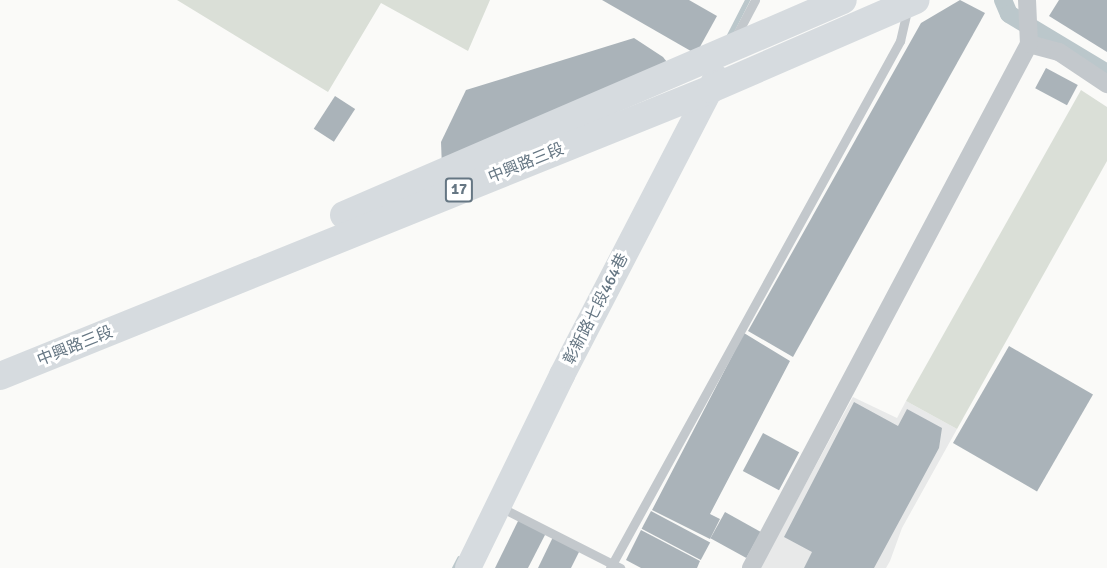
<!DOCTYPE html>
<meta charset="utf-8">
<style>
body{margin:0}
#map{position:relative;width:1107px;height:568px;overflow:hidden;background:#fafaf8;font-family:Signika,"Noto Sans TC",sans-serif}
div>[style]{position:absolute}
.built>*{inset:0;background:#e8e9e9}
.green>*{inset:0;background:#dadfd7}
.stream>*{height:5px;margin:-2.5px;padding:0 2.5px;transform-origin:2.5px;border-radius:2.5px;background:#bbc7cb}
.canal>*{height:18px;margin:-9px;padding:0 9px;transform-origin:9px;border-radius:9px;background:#bbc7cb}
.building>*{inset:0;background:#aab3b9;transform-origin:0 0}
.lane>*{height:9px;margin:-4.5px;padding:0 4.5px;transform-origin:4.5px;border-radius:4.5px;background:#c3c8cc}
.street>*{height:18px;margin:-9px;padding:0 9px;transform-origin:9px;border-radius:9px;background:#c3c8cc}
.secondary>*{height:26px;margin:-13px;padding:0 13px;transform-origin:13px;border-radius:13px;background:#d6dbdf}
.primary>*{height:28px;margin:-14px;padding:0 14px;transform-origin:14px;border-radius:14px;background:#d6dbdf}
span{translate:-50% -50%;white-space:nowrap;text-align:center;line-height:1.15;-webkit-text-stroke:6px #fff;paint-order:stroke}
.shield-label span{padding:2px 4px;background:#fff;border:2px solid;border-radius:4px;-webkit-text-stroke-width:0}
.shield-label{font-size:15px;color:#657683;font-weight:700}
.street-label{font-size:16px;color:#657683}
</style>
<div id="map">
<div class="built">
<div style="clip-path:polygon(853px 397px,897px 418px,906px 401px,957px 429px,902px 528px,890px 561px,886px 568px,760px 568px)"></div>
</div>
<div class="green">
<div style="clip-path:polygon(177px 0,490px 0,468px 51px,381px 3px,328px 92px)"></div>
<div style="clip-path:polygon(1081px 90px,1107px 107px,1107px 161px,957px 429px,906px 401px)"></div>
</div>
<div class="stream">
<div style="left:727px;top:39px;width:44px;rotate:-62.9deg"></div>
<div style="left:454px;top:568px;width:11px;rotate:-63deg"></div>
</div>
<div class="canal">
<div style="left:1003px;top:0;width:15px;rotate:67deg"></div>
<div style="left:1009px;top:14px;width:114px;rotate:31deg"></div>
</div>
<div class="building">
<div style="clip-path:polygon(602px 0,689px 0,717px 16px,696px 54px)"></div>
<div style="clip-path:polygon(960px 0,985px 13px,793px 357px,748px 331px,921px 23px)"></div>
<div style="clip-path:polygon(1059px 0,1107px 0,1107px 52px,1049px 16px)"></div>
<div style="clip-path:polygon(634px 38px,663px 57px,674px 71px,442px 168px,441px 142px,466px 90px)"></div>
<div style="left:1046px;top:68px;width:36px;height:23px;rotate:28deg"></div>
<div style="left:335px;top:96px;width:24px;height:39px;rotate:33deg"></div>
<div style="clip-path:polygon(744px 333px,790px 361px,710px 514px,720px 519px,710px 539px,652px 510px)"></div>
<div style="left:1009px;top:346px;width:97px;height:112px;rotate:30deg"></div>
<div style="clip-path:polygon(854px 402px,898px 426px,907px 409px,942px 428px,939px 448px,874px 568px,804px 568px,812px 552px,784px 537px)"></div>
<div style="left:763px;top:433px;width:41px;height:43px;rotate:28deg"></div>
<div style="left:651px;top:511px;width:67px;height:20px;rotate:28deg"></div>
<div style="left:725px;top:512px;width:41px;height:30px;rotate:29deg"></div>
<div style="clip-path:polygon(519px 519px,546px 533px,528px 568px,495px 568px)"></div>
<div style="clip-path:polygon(641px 530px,700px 561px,697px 568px,641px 568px,626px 560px)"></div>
<div style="clip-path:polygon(553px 537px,580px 550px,571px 568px,538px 568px)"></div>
</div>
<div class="lane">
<div style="left:735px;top:38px;width:43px;rotate:-62.2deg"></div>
<div style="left:500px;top:507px;width:135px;rotate:26.9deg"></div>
<div style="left:610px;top:568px;width:602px;rotate:-61.18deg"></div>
<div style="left:900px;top:41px;width:32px;rotate:-77deg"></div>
</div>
<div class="street">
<div style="left:1029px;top:44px;width:31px;rotate:15deg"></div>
<div style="left:1059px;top:52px;width:58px;rotate:33.7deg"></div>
<div style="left:751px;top:568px;width:593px;rotate:-62.05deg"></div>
<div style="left:1029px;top:44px;width:44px;rotate:-92.6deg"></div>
</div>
<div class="secondary">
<div style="left:468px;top:568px;width:215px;rotate:-64deg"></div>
<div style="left:562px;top:375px;width:335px;rotate:-62.6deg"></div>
</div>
<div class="primary">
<div style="left:344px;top:215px;width:543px;rotate:-23.31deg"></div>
<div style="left:0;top:376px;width:767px;rotate:-21.98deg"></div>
<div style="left:711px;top:89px;width:223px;rotate:-23.5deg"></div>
</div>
<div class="shield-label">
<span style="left:459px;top:190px">17</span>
</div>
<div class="street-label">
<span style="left:526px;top:163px;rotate:-22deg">中興路三段</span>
<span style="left:596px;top:309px;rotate:-63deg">彰新路七段464巷</span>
<span style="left:75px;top:346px;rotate:-22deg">中興路三段</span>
</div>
</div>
